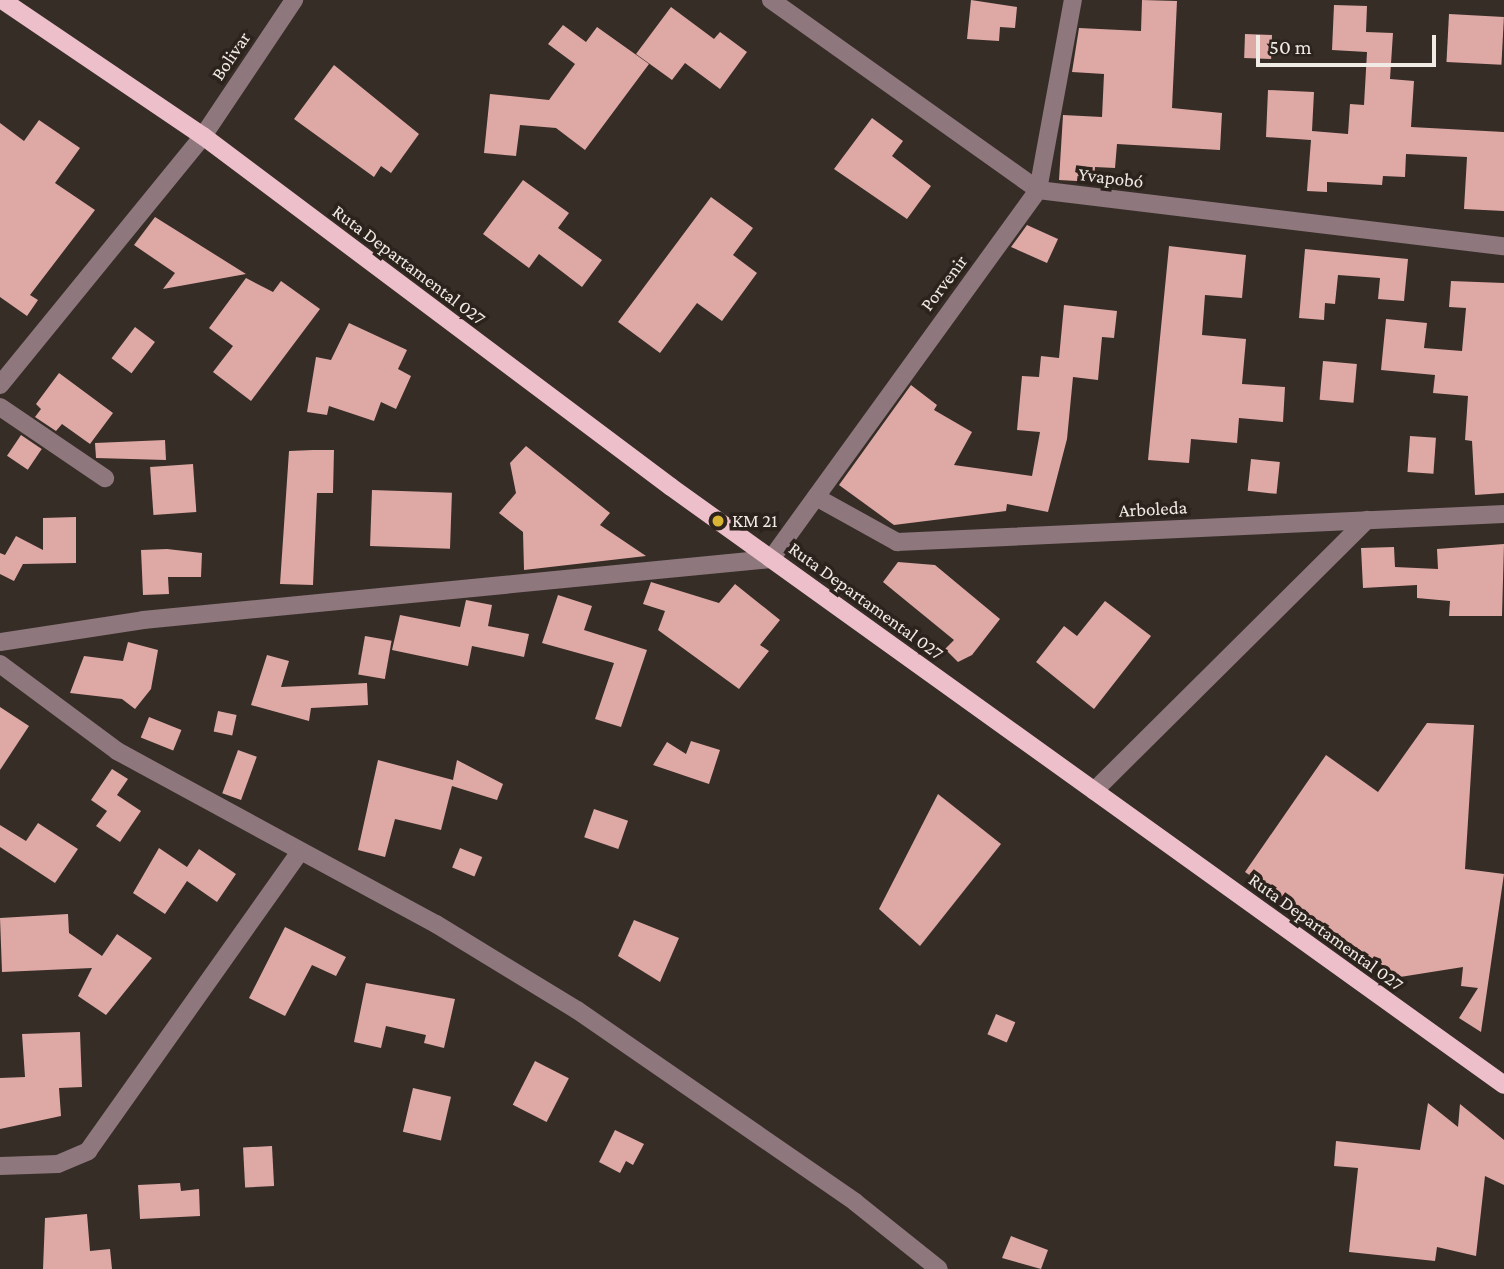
<!DOCTYPE html>
<meta charset="utf-8">
<style>
body{margin:0}
#map{position:relative;width:1504px;height:1269px;overflow:hidden;background:#362d27;font-family:"Crimson Pro",serif}
div>[style]{position:absolute}
.building>*{inset:0;background:#dea8a5;transform-origin:0 0}
.minor>*{height:18px;margin:-9px;padding:0 9px;transform-origin:9px;border-radius:9px;background:#8e777d}
.major>*{height:18px;margin:-9px;padding:0 9px;transform-origin:9px;border-radius:9px;background:#edbfca}
.dots>*{width:19px;height:19px;translate:-50% -50%;box-sizing:border-box;border:4px solid #2c231d;border-radius:50%}
span{translate:-50% -50%;white-space:nowrap;text-align:center;line-height:1.15;-webkit-text-stroke:7px #2c231d;paint-order:stroke}
.street-label{font-size:19px;color:#f1ebe6}
.poi-label{font-size:19px;color:#f1ebe6}
.left{translate:0 -50%;text-align:left}
.scale{position:absolute;left:1256px;top:35px;width:180px;height:32px;box-sizing:border-box;border:4px solid #f1ebe6;border-top:0;padding-left:9px;font-size:21px;line-height:24px;white-space:nowrap;color:#f1ebe6;-webkit-text-stroke:5px #2c231d;paint-order:stroke}
</style>
<div id="map">
<div class="building">
<div style="clip-path:polygon(971px 0,1017px 7px,1015px 28px,1000px 27px,999px 41px,967px 39px)"></div>
<div style="clip-path:polygon(1142px 0,1177px 1px,1172px 108px,1222px 113px,1220px 150px,1117px 144px,1115px 168px,1095px 167px,1094px 182px,1059px 180px,1063px 115px,1102px 117px,1104px 74px,1072px 72px,1079px 28px,1141px 31px)"></div>
<div style="clip-path:polygon(1334px 5px,1367px 6px,1366px 32px,1393px 33px,1390px 79px,1414px 81px,1411px 127px,1504px 132px,1504px 211px,1464px 209px,1467px 157px,1406px 154px,1405px 177px,1383px 176px,1382px 185px,1327px 182px,1327px 192px,1307px 191px,1311px 140px,1266px 137px,1268px 90px,1314px 92px,1312px 131px,1348px 134px,1350px 104px,1364px 105px,1367px 52px,1332px 50px)"></div>
<div style="clip-path:polygon(671px 7px,714px 39px,720px 32px,747px 52px,720px 89px,685px 63px,672px 80px,636px 54px)"></div>
<div style="left:1449px;top:14px;width:55px;height:48px;rotate:3deg"></div>
<div style="clip-path:polygon(563px 25px,586px 42px,597px 27px,649px 64px,585px 150px,556px 128px,520px 125px,516px 156px,484px 153px,490px 94px,549px 100px,575px 64px,548px 44px)"></div>
<div style="left:1245px;top:34px;width:27px;height:24px;rotate:2deg"></div>
<div style="clip-path:polygon(334px 65px,419px 134px,391px 173px,381px 166px,374px 177px,294px 119px)"></div>
<div style="clip-path:polygon(872px 118px,903px 141px,892px 156px,931px 186px,907px 219px,834px 169px)"></div>
<div style="clip-path:polygon(39px 120px,80px 148px,55px 183px,95px 210px,30px 295px,38px 300px,27px 316px,0 297px,0 123px,24px 141px)"></div>
<div style="clip-path:polygon(523px 180px,569px 213px,558px 228px,602px 260px,582px 287px,539px 254px,529px 268px,483px 234px)"></div>
<div style="clip-path:polygon(711px 197px,753px 228px,733px 255px,757px 273px,722px 321px,697px 303px,660px 353px,618px 322px)"></div>
<div style="clip-path:polygon(155px 217px,246px 274px,163px 289px,175px 273px,134px 245px)"></div>
<div style="clip-path:polygon(1027px 225px,1058px 239px,1047px 263px,1011px 247px)"></div>
<div style="clip-path:polygon(1169px 246px,1246px 255px,1242px 298px,1205px 295px,1202px 335px,1246px 339px,1242px 384px,1285px 387px,1283px 422px,1239px 418px,1237px 443px,1191px 439px,1189px 463px,1148px 460px)"></div>
<div style="clip-path:polygon(1305px 249px,1408px 259px,1404px 301px,1378px 299px,1380px 278px,1338px 275px,1335px 304px,1325px 303px,1324px 320px,1299px 318px)"></div>
<div style="clip-path:polygon(246px 278px,273px 292px,281px 281px,320px 309px,251px 401px,213px 372px,233px 346px,209px 328px)"></div>
<div style="clip-path:polygon(1451px 281px,1504px 283px,1504px 493px,1475px 495px,1472px 441px,1465px 440px,1468px 396px,1433px 393px,1435px 375px,1381px 370px,1386px 319px,1427px 323px,1424px 348px,1462px 351px,1466px 308px,1449px 307px)"></div>
<div style="clip-path:polygon(1064px 305px,1117px 311px,1114px 338px,1102px 337px,1098px 380px,1073px 377px,1067px 439px,1048px 512px,1007px 504px,1006px 511px,894px 525px,839px 485px,911px 385px,937px 405px,934px 410px,972px 432px,954px 465px,1032px 476px,1040px 432px,1017px 430px,1022px 376px,1039px 377px,1041px 356px,1059px 358px)"></div>
<div style="clip-path:polygon(349px 323px,407px 350px,398px 369px,411px 376px,396px 409px,381px 402px,374px 421px,329px 406px,327px 415px,307px 412px,316px 357px,331px 360px)"></div>
<div style="left:135px;top:327px;width:25px;height:39px;rotate:37deg"></div>
<div style="left:1323px;top:361px;width:34px;height:39px;rotate:5deg"></div>
<div style="clip-path:polygon(59px 373px,113px 413px,90px 444px,62px 424px,56px 431px,35px 417px,41px 409px,36px 404px)"></div>
<div style="left:21px;top:435px;width:25px;height:25px;rotate:34deg"></div>
<div style="left:1410px;top:436px;width:26px;height:36px;rotate:4deg"></div>
<div style="clip-path:polygon(165px 440px,166px 460px,96px 458px,95px 443px)"></div>
<div style="clip-path:polygon(526px 446px,610px 513px,600px 525px,646px 556px,524px 570px,523px 532px,499px 513px,516px 493px,510px 463px)"></div>
<div style="clip-path:polygon(313px 450px,334px 450px,333px 493px,317px 493px,313px 585px,280px 584px,289px 451px)"></div>
<div style="left:1251px;top:459px;width:29px;height:32px;rotate:6deg"></div>
<div style="left:193px;top:464px;width:48px;height:43px;rotate:86deg"></div>
<div style="left:372px;top:490px;width:80px;height:56px;rotate:2deg"></div>
<div style="clip-path:polygon(76px 517px,76px 563px,23px 564px,14px 581px,0 574px,0 553px,5px 555px,16px 536px,43px 550px,43px 518px)"></div>
<div style="clip-path:polygon(1504px 544px,1502px 616px,1449px 616px,1450px 601px,1417px 598px,1417px 585px,1363px 588px,1361px 548px,1394px 547px,1395px 567px,1438px 569px,1437px 549px)"></div>
<div style="clip-path:polygon(167px 549px,202px 553px,201px 577px,168px 577px,169px 594px,143px 595px,141px 550px)"></div>
<div style="clip-path:polygon(898px 562px,935px 565px,1000px 619px,972px 655px,958px 662px,945px 649px,954px 640px,883px 582px)"></div>
<div style="clip-path:polygon(651px 582px,719px 603px,735px 584px,780px 620px,760px 645px,769px 651px,739px 689px,658px 630px,665px 611px,643px 604px)"></div>
<div style="clip-path:polygon(558px 595px,592px 606px,584px 630px,647px 650px,621px 727px,595px 719px,614px 663px,542px 643px)"></div>
<div style="clip-path:polygon(466px 600px,492px 605px,488px 626px,529px 634px,524px 657px,472px 646px,468px 666px,392px 650px,400px 615px,460px 627px)"></div>
<div style="clip-path:polygon(1105px 601px,1151px 636px,1094px 709px,1036px 662px,1064px 626px,1077px 636px)"></div>
<div style="left:365px;top:636px;width:27px;height:39px;rotate:10deg"></div>
<div style="clip-path:polygon(128px 642px,158px 650px,151px 689px,135px 709px,122px 699px,70px 693px,84px 656px,123px 661px)"></div>
<div style="clip-path:polygon(267px 655px,289px 661px,281px 687px,367px 683px,368px 705px,311px 708px,309px 721px,251px 705px)"></div>
<div style="clip-path:polygon(0 707px,29px 726px,0 770px)"></div>
<div style="left:218px;top:711px;width:19px;height:21px;rotate:12deg"></div>
<div style="left:149px;top:717px;width:35px;height:22px;rotate:22deg"></div>
<div style="clip-path:polygon(1427px 723px,1474px 725px,1465px 869px,1504px 874px,1481px 1032px,1459px 1018px,1478px 988px,1461px 986px,1463px 967px,1400px 977px,1245px 872px,1326px 755px,1378px 792px)"></div>
<div style="clip-path:polygon(691px 741px,720px 750px,709px 784px,653px 765px,667px 742px,686px 754px)"></div>
<div style="left:238px;top:750px;width:20px;height:46px;rotate:20deg"></div>
<div style="clip-path:polygon(378px 760px,453px 780px,457px 760px,503px 784px,497px 800px,452px 786px,441px 830px,395px 819px,385px 857px,358px 850px)"></div>
<div style="clip-path:polygon(112px 769px,128px 779px,117px 795px,141px 811px,120px 842px,96px 826px,107px 811px,91px 800px)"></div>
<div style="clip-path:polygon(938px 794px,1001px 844px,920px 946px,879px 909px)"></div>
<div style="left:594px;top:809px;width:36px;height:30px;rotate:19deg"></div>
<div style="clip-path:polygon(38px 823px,78px 849px,55px 883px,0 847px,0 825px,26px 841px)"></div>
<div style="clip-path:polygon(159px 848px,187px 867px,199px 849px,236px 874px,217px 902px,187px 881px,165px 914px,133px 893px)"></div>
<div style="left:460px;top:848px;width:24px;height:21px;rotate:22deg"></div>
<div style="clip-path:polygon(68px 914px,69px 933px,102px 956px,117px 934px,152px 958px,106px 1015px,78px 996px,92px 968px,2px 972px,0 918px)"></div>
<div style="clip-path:polygon(634px 920px,679px 938px,660px 982px,618px 956px)"></div>
<div style="clip-path:polygon(285px 927px,346px 957px,336px 976px,312px 965px,285px 1016px,249px 998px)"></div>
<div style="clip-path:polygon(366px 983px,455px 999px,444px 1048px,424px 1043px,426px 1035px,386px 1026px,381px 1048px,354px 1042px)"></div>
<div style="left:996px;top:1014px;width:21px;height:22px;rotate:23deg"></div>
<div style="clip-path:polygon(80px 1032px,82px 1087px,59px 1088px,61px 1116px,0 1129px,0 1078px,25px 1077px,22px 1034px)"></div>
<div style="left:535px;top:1061px;width:38px;height:49px;rotate:27deg"></div>
<div style="left:413px;top:1088px;width:39px;height:45px;rotate:13deg"></div>
<div style="clip-path:polygon(1428px 1103px,1458px 1127px,1460px 1104px,1504px 1140px,1504px 1185px,1485px 1176px,1476px 1256px,1437px 1247px,1435px 1261px,1349px 1252px,1358px 1168px,1334px 1166px,1336px 1141px,1420px 1150px)"></div>
<div style="clip-path:polygon(615px 1130px,644px 1144px,633px 1165px,626px 1161px,620px 1173px,599px 1162px)"></div>
<div style="left:272px;top:1146px;width:40px;height:29px;rotate:87deg"></div>
<div style="clip-path:polygon(180px 1183px,181px 1191px,199px 1189px,200px 1216px,140px 1219px,138px 1185px)"></div>
<div style="clip-path:polygon(87px 1214px,90px 1251px,110px 1249px,112px 1269px,43px 1269px,45px 1218px)"></div>
<div style="clip-path:polygon(1011px 1236px,1048px 1250px,1041px 1269px,1002px 1258px)"></div>
</div>
<div class="minor">
<div style="left:771px;top:0;width:328px;rotate:35.4deg"></div>
<div style="left:1038px;top:190px;width:469px;rotate:6.9deg"></div>
<div style="left:0;top:385px;width:321px;rotate:-50.8deg"></div>
<div style="left:203px;top:136px;width:164px;rotate:-56.2deg"></div>
<div style="left:0;top:407px;width:127px;rotate:34.1deg"></div>
<div style="left:816px;top:497px;width:93px;rotate:29.1deg"></div>
<div style="left:897px;top:542px;width:608px;rotate:-2.64deg"></div>
<div style="left:0;top:642px;width:145px;rotate:-8.7deg"></div>
<div style="left:143px;top:620px;width:631px;rotate:-5.55deg"></div>
<div style="left:771px;top:559px;width:455px;rotate:-54.1deg"></div>
<div style="left:1038px;top:190px;width:193px;rotate:-79.6deg"></div>
<div style="left:0;top:664px;width:146px;rotate:36.6deg"></div>
<div style="left:117px;top:751px;width:363px;rotate:28.5deg"></div>
<div style="left:436px;top:924px;width:165px;rotate:31.4deg"></div>
<div style="left:577px;top:1010px;width:338px;rotate:34.6deg"></div>
<div style="left:855px;top:1202px;width:107px;rotate:38.6deg"></div>
<div style="left:1094px;top:791px;width:385px;rotate:-44.8deg"></div>
<div style="left:0;top:1166px;width:58px;rotate:-2deg"></div>
<div style="left:58px;top:1164px;width:33px;rotate:-23deg"></div>
<div style="left:88px;top:1151px;width:364px;rotate:-54.7deg"></div>
</div>
<div class="major">
<div style="left:2px;top:0;width:243px;rotate:34.1deg"></div>
<div style="left:203px;top:136px;width:585px;rotate:36.87deg"></div>
<div style="left:671px;top:487px;width:1025px;rotate:35.67deg"></div>
</div>
<div class="dots">
<div style="left:718px;top:521px;background:#d8b434"></div>
</div>
<div class="street-label">
<span style="left:231px;top:56px;rotate:-56deg">Bolivar</span>
<span style="left:1111px;top:178px;rotate:7deg">Yvapobó</span>
<span style="left:409px;top:265px;rotate:37deg">Ruta Departamental 027</span>
<span style="left:944px;top:283px;rotate:-53deg">Porvenir</span>
<span style="left:1153px;top:509px;rotate:-3deg">Arboleda</span>
<span style="left:866px;top:601px;rotate:36deg">Ruta Departamental 027</span>
<span style="left:1326px;top:932px;rotate:36deg">Ruta Departamental 027</span>
</div>
<div class="poi-label">
<span class="left" style="left:732px;top:521px">KM 21</span>
</div>
<div class="scale">50 m</div>
</div>
